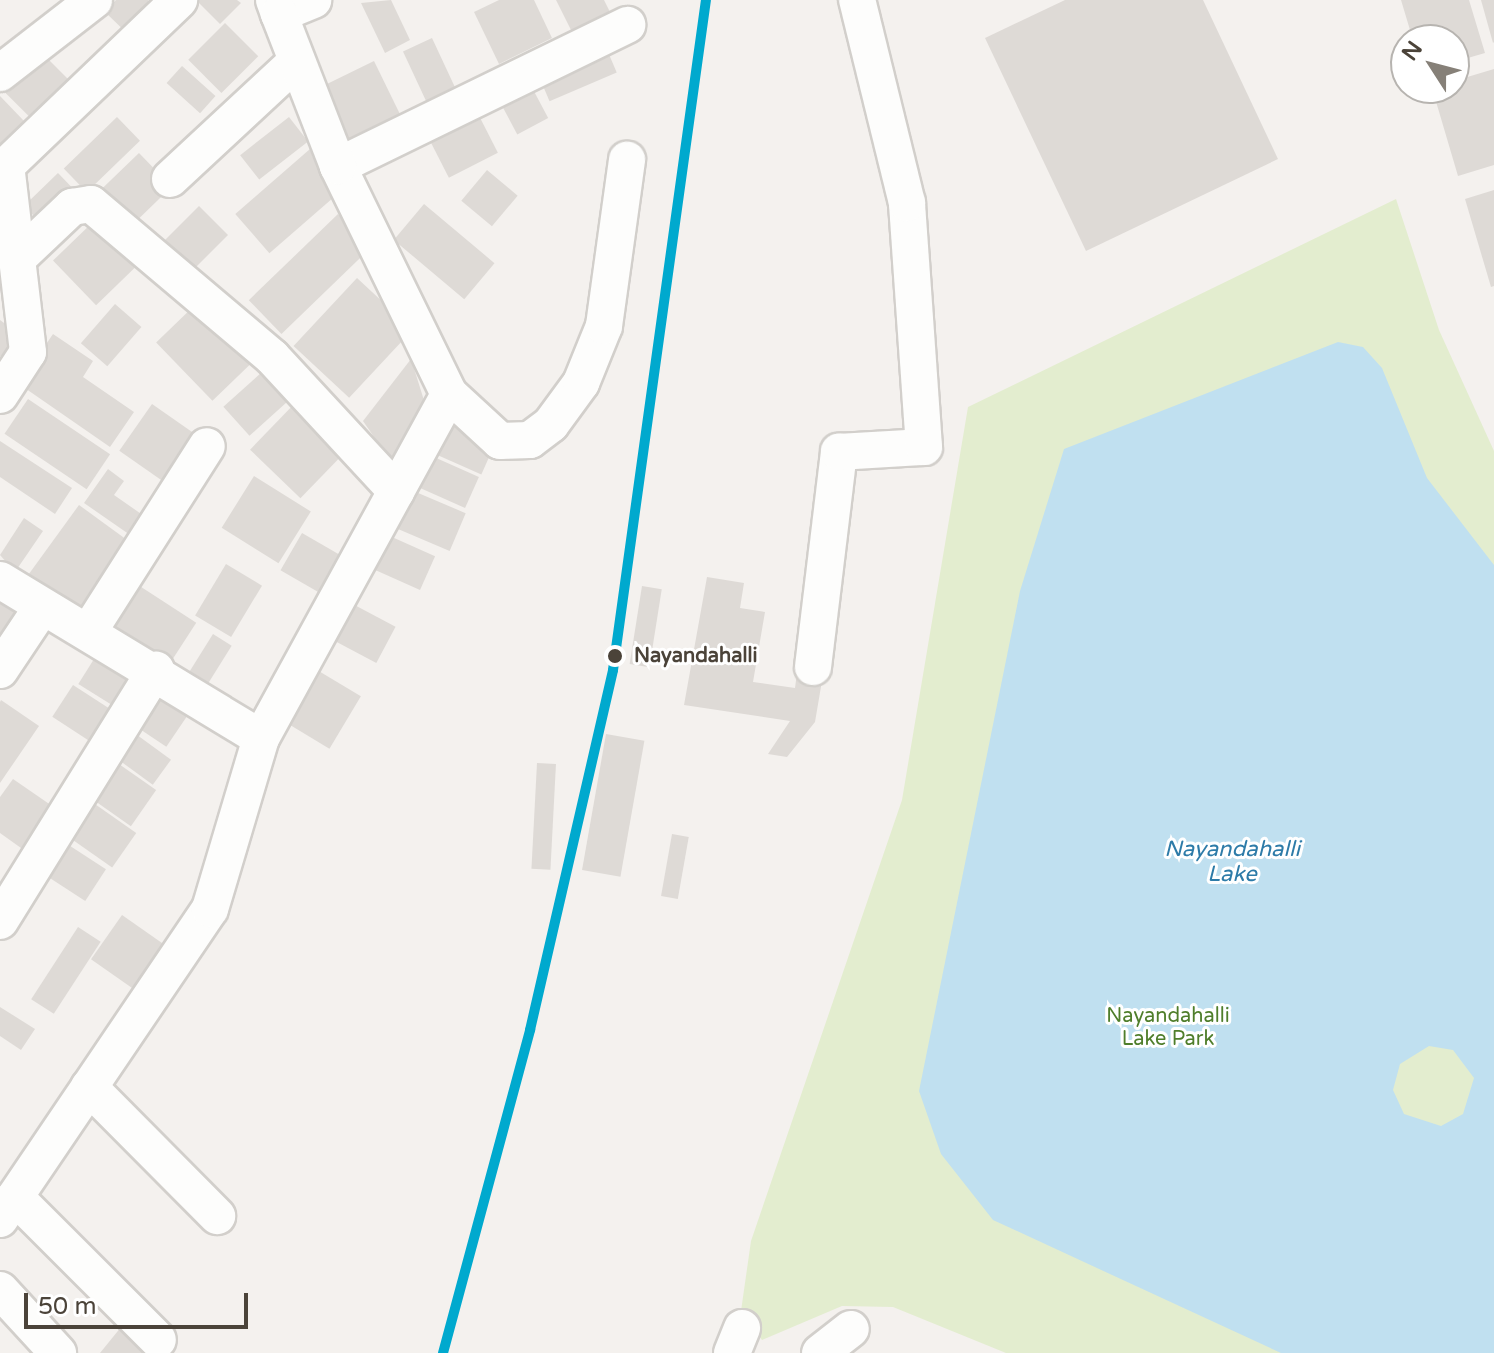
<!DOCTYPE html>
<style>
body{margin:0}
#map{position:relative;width:1494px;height:1353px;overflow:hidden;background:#f4f1ee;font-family:"Varela Round",sans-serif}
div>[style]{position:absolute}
.green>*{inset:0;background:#e3edcf}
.water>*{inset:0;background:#c0e0f0}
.building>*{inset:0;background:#dedad6;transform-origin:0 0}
.roads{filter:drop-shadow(2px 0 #d2cfcb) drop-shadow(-2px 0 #d2cfcb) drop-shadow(0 2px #d2cfcb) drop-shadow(0 -2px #d2cfcb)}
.minor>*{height:36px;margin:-18px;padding:0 18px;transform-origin:18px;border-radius:18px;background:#fdfdfc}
.rail-1>*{height:10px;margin:-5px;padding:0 5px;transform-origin:5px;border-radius:5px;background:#00a9ce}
.dots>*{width:22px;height:22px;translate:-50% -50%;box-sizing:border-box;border:4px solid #fff;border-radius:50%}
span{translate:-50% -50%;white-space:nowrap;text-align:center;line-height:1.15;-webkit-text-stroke:6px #fff;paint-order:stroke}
.stop-label{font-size:20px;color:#4b4339;font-weight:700}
.left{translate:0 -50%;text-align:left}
.park-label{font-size:20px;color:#4f7e2b}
.water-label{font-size:22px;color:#2d7ba8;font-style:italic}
.north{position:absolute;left:1390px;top:24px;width:80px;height:80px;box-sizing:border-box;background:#fff;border:2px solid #b7b4b0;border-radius:50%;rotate:306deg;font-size:22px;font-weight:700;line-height:32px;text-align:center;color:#4b4339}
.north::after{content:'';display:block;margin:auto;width:28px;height:36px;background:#868078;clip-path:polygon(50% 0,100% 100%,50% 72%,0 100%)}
.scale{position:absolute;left:24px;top:1293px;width:224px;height:36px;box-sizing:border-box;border:4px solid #4b4339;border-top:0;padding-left:10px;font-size:24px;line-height:28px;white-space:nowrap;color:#4b4339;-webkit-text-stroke:6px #fff;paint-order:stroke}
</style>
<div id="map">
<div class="green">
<div style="clip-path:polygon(1396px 199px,1439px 330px,1494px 451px,1494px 1353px,1006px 1353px,893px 1307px,842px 1306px,762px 1340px,741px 1311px,751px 1241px,902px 800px,968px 407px)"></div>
</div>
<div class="water">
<div style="clip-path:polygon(evenodd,1338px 342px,1363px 347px,1382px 368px,1427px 478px,1494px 565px,1494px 1353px,1281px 1353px,993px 1220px,941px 1154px,919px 1091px,1020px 591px,1064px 449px,1338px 342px,1429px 1046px,1453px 1050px,1474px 1078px,1463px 1114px,1441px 1126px,1404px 1114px,1393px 1090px,1400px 1064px,1429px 1046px)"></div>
</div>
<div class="building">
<div style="clip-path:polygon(116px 0,148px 0,160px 12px,133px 39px,105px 12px)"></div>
<div style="clip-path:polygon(196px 0,237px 0,241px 3px,220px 24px)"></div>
<div style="clip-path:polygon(391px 0,410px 40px,385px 53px,361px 3px)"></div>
<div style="clip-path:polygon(499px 0,534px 0,552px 38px,499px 64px,474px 12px)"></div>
<div style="clip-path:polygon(556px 0,604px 0,613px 18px,574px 36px)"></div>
<div style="clip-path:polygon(1065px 0,1203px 0,1278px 159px,1086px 251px,985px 38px)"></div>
<div style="clip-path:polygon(1401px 0,1469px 0,1485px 53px,1454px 62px,1454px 40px,1413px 40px)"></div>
<div style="clip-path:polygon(1481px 0,1494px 0,1494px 42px,1493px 43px)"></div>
<div style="left:225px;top:23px;width:47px;height:52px;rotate:45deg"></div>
<div style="left:432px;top:38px;width:56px;height:32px;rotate:65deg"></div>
<div style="left:605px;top:45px;width:30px;height:73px;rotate:67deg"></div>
<div style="left:41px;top:52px;width:48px;height:54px;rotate:45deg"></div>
<div style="left:374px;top:61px;width:68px;height:58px;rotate:64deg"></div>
<div style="left:182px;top:66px;width:45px;height:23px;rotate:42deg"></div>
<div style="clip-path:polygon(1494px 69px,1494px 165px,1458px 176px,1432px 88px,1454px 88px,1454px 81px)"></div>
<div style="left:528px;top:80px;width:43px;height:35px;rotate:62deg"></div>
<div style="clip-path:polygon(0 96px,24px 121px,0 144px)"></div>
<div style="left:472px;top:102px;width:57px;height:55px;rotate:63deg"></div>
<div style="left:117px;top:117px;width:33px;height:74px;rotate:46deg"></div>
<div style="left:289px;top:117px;width:31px;height:62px;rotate:52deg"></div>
<div style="left:310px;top:149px;width:52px;height:99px;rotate:49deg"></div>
<div style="left:139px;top:153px;width:47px;height:62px;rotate:46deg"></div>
<div style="left:487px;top:170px;width:40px;height:40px;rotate:40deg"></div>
<div style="left:58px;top:173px;width:28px;height:47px;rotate:46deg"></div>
<div style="clip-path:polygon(1494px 190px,1494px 286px,1491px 287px,1465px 199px)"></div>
<div style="left:424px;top:204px;width:92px;height:47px;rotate:40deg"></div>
<div style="left:199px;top:206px;width:41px;height:58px;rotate:45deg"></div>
<div style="left:338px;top:214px;width:47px;height:124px;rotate:46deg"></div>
<div style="left:94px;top:221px;width:62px;height:57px;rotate:46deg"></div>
<div style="left:357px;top:278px;width:76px;height:93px;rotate:43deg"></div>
<div style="left:115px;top:304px;width:35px;height:52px;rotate:41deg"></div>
<div style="left:195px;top:305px;width:81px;height:54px;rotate:46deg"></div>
<div style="clip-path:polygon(0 320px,23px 337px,6px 360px,0 356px)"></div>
<div style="clip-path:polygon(53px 334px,93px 361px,83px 377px,134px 412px,110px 447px,19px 384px)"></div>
<div style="clip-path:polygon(411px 359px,428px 413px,390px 460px,363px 421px)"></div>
<div style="left:262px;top:372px;width:39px;height:52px;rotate:48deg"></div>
<div style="left:28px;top:399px;width:99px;height:42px;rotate:34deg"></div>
<div style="left:298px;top:400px;width:70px;height:69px;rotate:44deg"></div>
<div style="left:152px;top:404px;width:59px;height:57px;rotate:35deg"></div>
<div style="left:443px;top:418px;width:58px;height:36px;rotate:24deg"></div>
<div style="clip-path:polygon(0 441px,72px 488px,55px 514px,0 477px)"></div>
<div style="left:425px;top:453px;width:59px;height:34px;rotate:24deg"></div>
<div style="clip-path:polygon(108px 469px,124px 481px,114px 495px,147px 518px,133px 537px,84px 503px)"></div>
<div style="left:254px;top:476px;width:67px;height:61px;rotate:32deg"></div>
<div style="left:404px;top:487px;width:67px;height:41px;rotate:23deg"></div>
<div style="left:79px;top:505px;width:67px;height:88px;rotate:36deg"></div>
<div style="clip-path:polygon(24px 518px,43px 531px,15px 572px,0 555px)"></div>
<div style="left:302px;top:533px;width:50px;height:43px;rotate:30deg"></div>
<div style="left:383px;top:533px;width:57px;height:37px;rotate:24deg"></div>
<div style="left:226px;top:564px;width:42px;height:60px;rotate:31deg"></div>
<div style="clip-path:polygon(707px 577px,744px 583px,740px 608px,765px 612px,753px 682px,795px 688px,798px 665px,824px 669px,815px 722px,787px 757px,768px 754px,790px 721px,684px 705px)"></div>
<div style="left:135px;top:583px;width:73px;height:50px;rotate:33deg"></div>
<div style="left:642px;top:586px;width:20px;height:79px;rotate:9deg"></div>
<div style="clip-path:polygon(0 597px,21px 610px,0 643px)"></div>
<div style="left:347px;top:601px;width:55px;height:41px;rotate:28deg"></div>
<div style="left:213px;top:634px;width:22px;height:49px;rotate:32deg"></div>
<div style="left:99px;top:651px;width:51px;height:39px;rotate:32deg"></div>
<div style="left:312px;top:667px;width:57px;height:61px;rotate:31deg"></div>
<div style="left:73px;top:685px;width:53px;height:38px;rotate:33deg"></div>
<div style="left:158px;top:693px;width:37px;height:40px;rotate:34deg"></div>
<div style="clip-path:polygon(1px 700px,39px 726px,0 783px,0 702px)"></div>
<div style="left:133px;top:732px;width:47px;height:31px;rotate:36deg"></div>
<div style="left:606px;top:734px;width:39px;height:138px;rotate:10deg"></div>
<div style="left:116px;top:762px;width:49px;height:44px;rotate:35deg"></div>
<div style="left:537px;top:763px;width:19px;height:106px;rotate:3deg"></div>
<div style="clip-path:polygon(13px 779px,58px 810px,28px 853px,0 833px,0 797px)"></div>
<div style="left:92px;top:802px;width:54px;height:42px;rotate:35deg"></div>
<div style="left:672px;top:834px;width:17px;height:63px;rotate:10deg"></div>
<div style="left:64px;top:842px;width:50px;height:38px;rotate:33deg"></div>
<div style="left:122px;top:915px;width:51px;height:54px;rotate:35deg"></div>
<div style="left:78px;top:927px;width:27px;height:86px;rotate:33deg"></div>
<div style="clip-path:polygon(0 1007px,35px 1029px,21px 1050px,0 1036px)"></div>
<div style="clip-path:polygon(126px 1321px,166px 1353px,100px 1353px)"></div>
</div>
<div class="roads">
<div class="minor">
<div style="left:274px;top:0;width:15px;rotate:70deg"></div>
<div style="left:279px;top:14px;width:37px;rotate:-22deg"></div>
<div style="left:0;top:73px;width:119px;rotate:-37.8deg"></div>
<div style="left:338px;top:166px;width:322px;rotate:-26deg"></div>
<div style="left:170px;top:179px;width:173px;rotate:-42.9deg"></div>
<div style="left:17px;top:259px;width:76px;rotate:-43.4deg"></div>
<div style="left:72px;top:207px;width:19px;rotate:-9deg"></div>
<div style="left:91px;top:204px;width:237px;rotate:40.2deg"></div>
<div style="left:272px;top:357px;width:183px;rotate:47.2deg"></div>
<div style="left:449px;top:394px;width:69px;rotate:42.7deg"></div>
<div style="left:500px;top:441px;width:30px;rotate:-2deg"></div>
<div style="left:530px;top:440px;width:26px;rotate:-37deg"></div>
<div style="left:551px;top:424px;width:51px;rotate:-53.8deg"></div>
<div style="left:581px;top:383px;width:61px;rotate:-68deg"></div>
<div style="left:604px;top:326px;width:168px;rotate:-82.1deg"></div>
<div style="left:0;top:395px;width:51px;rotate:-56.9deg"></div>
<div style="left:28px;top:352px;width:187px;rotate:-96.7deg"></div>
<div style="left:6px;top:166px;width:240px;rotate:-43.8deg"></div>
<div style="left:0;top:580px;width:305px;rotate:31.2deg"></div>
<div style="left:89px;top:631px;width:219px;rotate:-57.5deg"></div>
<div style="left:813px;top:667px;width:217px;rotate:-83.1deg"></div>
<div style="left:839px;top:452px;width:85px;rotate:-3.4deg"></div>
<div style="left:924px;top:447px;width:245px;rotate:-94deg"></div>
<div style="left:907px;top:203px;width:209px;rotate:-103.8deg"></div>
<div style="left:0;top:670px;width:76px;rotate:-56.3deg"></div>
<div style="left:0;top:921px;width:296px;rotate:-58.2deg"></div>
<div style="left:89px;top:1087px;width:182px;rotate:45.2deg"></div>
<div style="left:15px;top:1197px;width:202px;rotate:45deg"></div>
<div style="left:0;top:1219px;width:374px;rotate:-55.9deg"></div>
<div style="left:210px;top:909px;width:178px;rotate:-73.4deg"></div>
<div style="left:261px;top:738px;width:392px;rotate:-61.3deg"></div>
<div style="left:449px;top:394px;width:254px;rotate:-116deg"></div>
<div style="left:338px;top:166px;width:163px;rotate:-111.2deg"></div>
<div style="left:0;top:1290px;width:86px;rotate:47.4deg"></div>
<div style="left:732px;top:1353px;width:27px;rotate:-68deg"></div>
<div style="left:820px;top:1353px;width:39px;rotate:-38deg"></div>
</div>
</div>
<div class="rail-1">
<div style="left:443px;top:1353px;width:335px;rotate:-74.9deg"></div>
<div style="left:530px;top:1030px;width:369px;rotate:-77deg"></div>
<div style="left:613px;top:670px;width:676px;rotate:-82.1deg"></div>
</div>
<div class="dots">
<div style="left:615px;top:656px;background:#4b4339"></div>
</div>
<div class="stop-label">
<span class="left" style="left:634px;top:656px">Nayandahalli</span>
</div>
<div class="park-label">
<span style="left:1168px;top:1028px">Nayandahalli<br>Lake Park</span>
</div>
<div class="water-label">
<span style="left:1232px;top:862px">Nayandahalli<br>Lake</span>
</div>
<div class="north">N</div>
<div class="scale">50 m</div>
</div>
